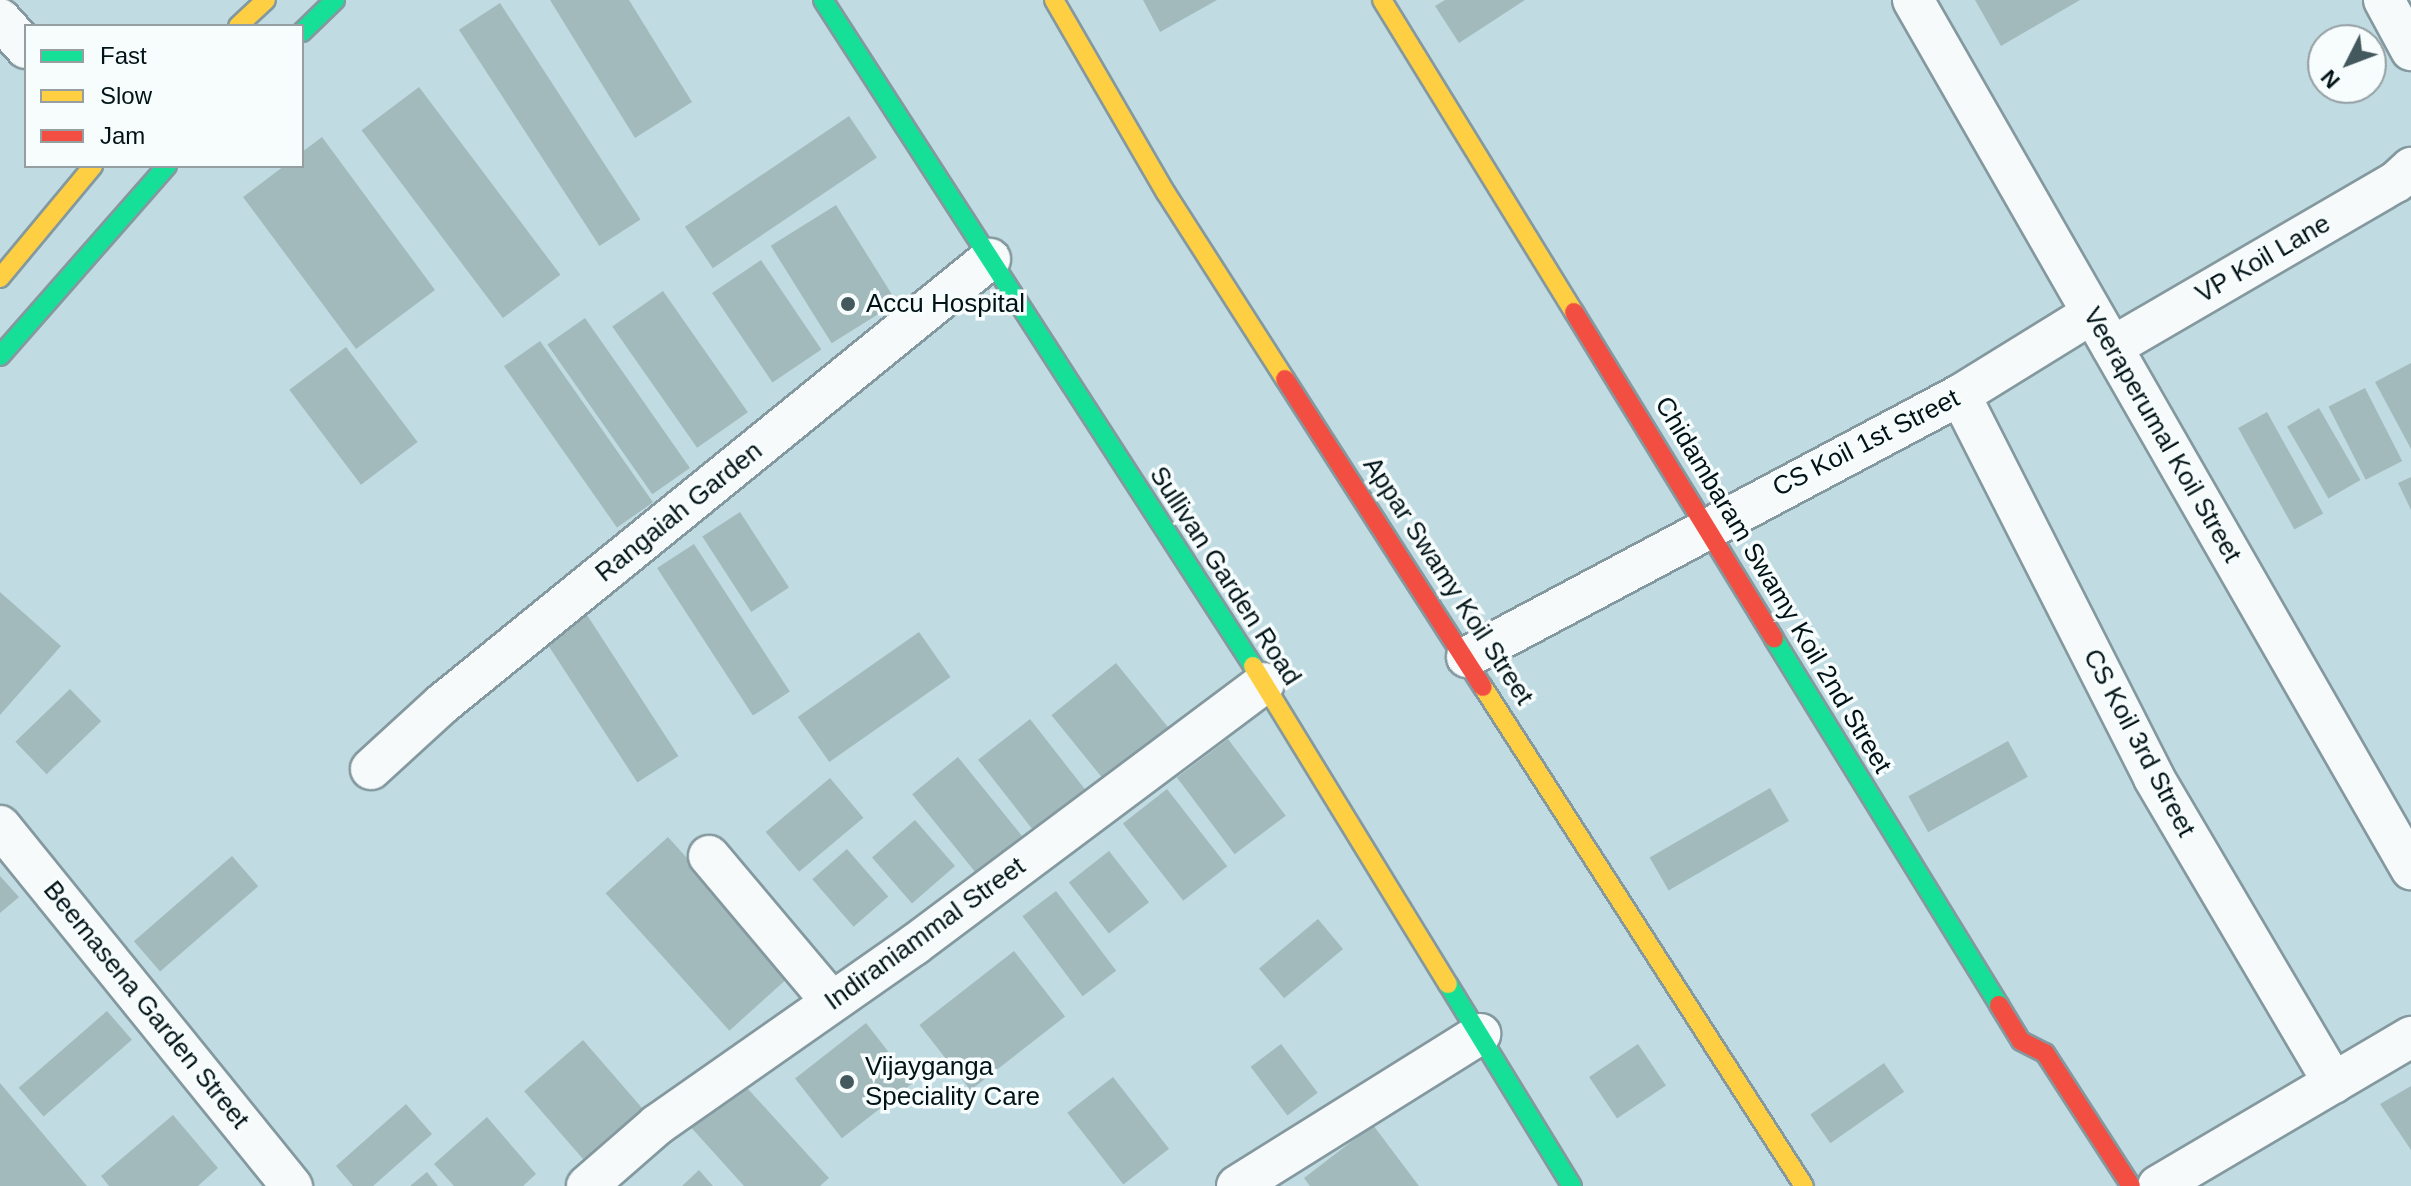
<!DOCTYPE html>
<style>
body{margin:0}
#map{position:relative;width:2411px;height:1186px;overflow:hidden;background:#c0dce2;font-family:Arial,sans-serif}
div>[style]{position:absolute}
.building>*{inset:0;background:#a3babd;transform-origin:0 0}
.roads{filter:drop-shadow(2px 0 #84999f) drop-shadow(-2px 0 #84999f) drop-shadow(0 2px #84999f) drop-shadow(0 -2px #84999f)}
.street>*{height:40px;margin:-20px;padding:0 20px;transform-origin:20px;border-radius:20px;background:#f6fafb}
.fast>*{height:18px;margin:-9px;padding:0 9px;transform-origin:9px;border-radius:9px;background:#16e098}
.slow>*{height:18px;margin:-9px;padding:0 9px;transform-origin:9px;border-radius:9px;background:#ffcf43}
.jam>*{height:18px;margin:-9px;padding:0 9px;transform-origin:9px;border-radius:9px;background:#f24e42}
.dots>*{width:22px;height:22px;translate:-50% -50%;box-sizing:border-box;border:4px solid #f7fcfd;border-radius:50%}
span{translate:-50% -50%;white-space:nowrap;text-align:center;line-height:1.15;-webkit-text-stroke:7px #f7fcfd;paint-order:stroke}
.street-label{font-size:26px;color:#011317}
.poi-label{font-size:26px;color:#011317}
.left{translate:0 -50%;text-align:left}
.legend{position:absolute;left:24px;top:24px;width:280px;height:144px;box-sizing:border-box;background:#f7fcfd;border:2px solid #959fa1;margin:0;padding:10px 14px;list-style:none;font-size:24px;color:#011317}
.legend li{display:flex;align-items:center;gap:16px;height:40px}
.legend b{width:40px;border:2px solid #959fa1}
.north{position:absolute;left:2307px;top:24px;width:80px;height:80px;box-sizing:border-box;background:#f7fcfd;border:2px solid #959fa1;border-radius:50%;rotate:228deg;font-size:22px;font-weight:700;line-height:32px;text-align:center;color:#011317}
.north::after{content:'';display:block;margin:auto;width:28px;height:36px;background:#44595e;clip-path:polygon(50% 0,100% 100%,50% 72%,0 100%)}
</style>
<div id="map">
<div class="building">
<div style="clip-path:polygon(550px 0,629px 0,692px 102px,635px 138px)"></div>
<div style="clip-path:polygon(1143px 0,1217px 0,1160px 32px)"></div>
<div style="clip-path:polygon(1445px 0,1525px 0,1459px 43px,1435px 6px)"></div>
<div style="clip-path:polygon(1975px 0,2080px 0,2001px 46px)"></div>
<div style="left:500px;top:3px;width:258px;height:49px;rotate:57deg"></div>
<div style="left:419px;top:87px;width:235px;height:72px;rotate:53deg"></div>
<div style="left:849px;top:116px;width:50px;height:198px;rotate:56deg"></div>
<div style="clip-path:polygon(322px 137px,435px 290px,356px 349px,243px 197px,284px 166px,302px 166px,302px 152px)"></div>
<div style="left:836px;top:205px;width:115px;height:77px;rotate:58deg"></div>
<div style="left:761px;top:260px;width:108px;height:59px;rotate:56deg"></div>
<div style="left:663px;top:291px;width:148px;height:62px;rotate:55deg"></div>
<div style="left:585px;top:318px;width:183px;height:46px;rotate:55deg"></div>
<div style="left:540px;top:341px;width:197px;height:44px;rotate:55deg"></div>
<div style="left:346px;top:347px;width:119px;height:71px;rotate:53deg"></div>
<div style="clip-path:polygon(2411px 363px,2411px 449px,2375px 382px)"></div>
<div style="left:2365px;top:388px;width:82px;height:41px;rotate:63deg"></div>
<div style="left:2319px;top:408px;width:83px;height:37px;rotate:60deg"></div>
<div style="left:2267px;top:412px;width:116px;height:33px;rotate:61deg"></div>
<div style="clip-path:polygon(2411px 477px,2411px 510px,2398px 483px)"></div>
<div style="left:740px;top:512px;width:90px;height:45px;rotate:57deg"></div>
<div style="left:694px;top:544px;width:176px;height:44px;rotate:57deg"></div>
<div style="clip-path:polygon(0 592px,61px 646px,0 715px)"></div>
<div style="left:587px;top:615px;width:168px;height:49px;rotate:57deg"></div>
<div style="left:919px;top:632px;width:55px;height:148px;rotate:55deg"></div>
<div style="left:1116px;top:663px;width:86px;height:83px;rotate:51deg"></div>
<div style="left:70px;top:689px;width:45px;height:76px;rotate:46deg"></div>
<div style="left:1030px;top:719px;width:95px;height:66px;rotate:52deg"></div>
<div style="left:1228px;top:739px;width:96px;height:64px;rotate:53deg"></div>
<div style="left:2008px;top:741px;width:41px;height:114px;rotate:61deg"></div>
<div style="left:958px;top:757px;width:106px;height:59px;rotate:51deg"></div>
<div style="left:830px;top:778px;width:52px;height:84px;rotate:50deg"></div>
<div style="left:1770px;top:788px;width:38px;height:139px;rotate:60deg"></div>
<div style="left:1167px;top:789px;width:98px;height:56px;rotate:52deg"></div>
<div style="left:915px;top:820px;width:61px;height:57px;rotate:49deg"></div>
<div style="left:668px;top:837px;width:185px;height:84px;rotate:48deg"></div>
<div style="left:847px;top:849px;width:63px;height:46px;rotate:49deg"></div>
<div style="left:1109px;top:851px;width:65px;height:51px;rotate:52deg"></div>
<div style="left:232px;top:856px;width:40px;height:130px;rotate:49deg"></div>
<div style="clip-path:polygon(0 876px,19px 897px,0 913px)"></div>
<div style="left:1056px;top:891px;width:100px;height:42px;rotate:53deg"></div>
<div style="left:1318px;top:919px;width:39px;height:77px;rotate:50deg"></div>
<div style="left:1014px;top:951px;width:83px;height:120px;rotate:52deg"></div>
<div style="left:107px;top:1011px;width:38px;height:117px;rotate:49deg"></div>
<div style="left:866px;top:1023px;width:76px;height:90px;rotate:52deg"></div>
<div style="left:583px;top:1040px;width:100px;height:78px;rotate:49deg"></div>
<div style="left:1281px;top:1044px;width:61px;height:38px;rotate:53deg"></div>
<div style="left:1638px;top:1044px;width:50px;height:59px;rotate:56deg"></div>
<div style="left:1884px;top:1063px;width:35px;height:90px;rotate:55deg"></div>
<div style="left:1113px;top:1077px;width:91px;height:58px;rotate:52deg"></div>
<div style="clip-path:polygon(738px 1078px,829px 1178px,820px 1186px,744px 1186px,688px 1124px)"></div>
<div style="clip-path:polygon(0 1083px,87px 1186px,0 1186px)"></div>
<div style="clip-path:polygon(2411px 1086px,2411px 1150px,2380px 1104px)"></div>
<div style="clip-path:polygon(406px 1104px,432px 1134px,373px 1186px,353px 1186px,336px 1166px)"></div>
<div style="clip-path:polygon(173px 1115px,218px 1168px,198px 1186px,109px 1186px,101px 1176px)"></div>
<div style="clip-path:polygon(487px 1117px,536px 1174px,523px 1186px,454px 1186px,434px 1164px)"></div>
<div style="clip-path:polygon(1373px 1125px,1419px 1186px,1310px 1186px,1304px 1178px)"></div>
<div style="clip-path:polygon(699px 1170px,713px 1186px,682px 1186px)"></div>
<div style="clip-path:polygon(427px 1172px,438px 1186px,410px 1186px)"></div>
</div>
<div class="roads">
<div class="street">
<div style="left:1913px;top:0;width:1002px;rotate:60.18deg"></div>
<div style="left:2384px;top:0;width:57px;rotate:61.6deg"></div>
<div style="left:0;top:19px;width:39px;rotate:48deg"></div>
<div style="left:2112px;top:347px;width:328px;rotate:-30.2deg"></div>
<div style="left:2396px;top:182px;width:21px;rotate:-43deg"></div>
<div style="left:1960px;top:395px;width:429px;rotate:63.1deg"></div>
<div style="left:2154px;top:778px;width:354px;rotate:59.5deg"></div>
<div style="left:1467px;top:657px;width:558px;rotate:-27.99deg"></div>
<div style="left:1960px;top:395px;width:154px;rotate:-31.7deg"></div>
<div style="left:371px;top:769px;width:96px;rotate:-42.5deg"></div>
<div style="left:442px;top:704px;width:706px;rotate:-39.08deg"></div>
<div style="left:0;top:826px;width:464px;rotate:51deg"></div>
<div style="left:709px;top:856px;width:189px;rotate:49.9deg"></div>
<div style="left:587px;top:1186px;width:93px;rotate:-41.1deg"></div>
<div style="left:657px;top:1125px;width:314px;rotate:-35deg"></div>
<div style="left:914px;top:945px;width:437px;rotate:-36.8deg"></div>
<div style="left:1237px;top:1186px;width:287px;rotate:-32deg"></div>
<div style="left:2158px;top:1186px;width:294px;rotate:-30.5deg"></div>
</div>
<div class="fast">
<div style="left:823px;top:0;width:793px;rotate:57.15deg"></div>
<div style="left:302px;top:32px;width:46px;rotate:-44.1deg"></div>
<div style="left:0;top:356px;width:253px;rotate:-48.7deg"></div>
<div style="left:1774px;top:639px;width:430px;rotate:58.4deg"></div>
<div style="left:1448px;top:984px;width:237px;rotate:58.5deg"></div>
</div>
<div class="slow">
<div style="left:1054px;top:0;width:223px;rotate:59.9deg"></div>
<div style="left:1166px;top:193px;width:221px;rotate:57.4deg"></div>
<div style="left:1382px;top:0;width:366px;rotate:58.4deg"></div>
<div style="left:238px;top:26px;width:38px;rotate:-43deg"></div>
<div style="left:0;top:278px;width:146px;rotate:-50.3deg"></div>
<div style="left:1253px;top:666px;width:373px;rotate:58.5deg"></div>
<div style="left:1483px;top:687px;width:593px;rotate:57.25deg"></div>
</div>
<div class="jam">
<div style="left:1574px;top:312px;width:383px;rotate:58.5deg"></div>
<div style="left:1285px;top:379px;width:366px;rotate:57.3deg"></div>
<div style="left:1999px;top:1005px;width:42px;rotate:58.6deg"></div>
<div style="left:2021px;top:1041px;width:27px;rotate:27deg"></div>
<div style="left:2045px;top:1053px;width:158px;rotate:57.1deg"></div>
</div>
</div>
<div class="dots">
<div style="left:848px;top:304px;background:#44595e"></div>
<div style="left:847px;top:1082px;background:#44595e"></div>
</div>
<div class="street-label">
<span style="left:2263px;top:259px;rotate:-30deg">VP Koil Lane</span>
<span style="left:2162px;top:435px;rotate:60deg">Veeraperumal Koil Street</span>
<span style="left:1866px;top:443px;rotate:-27deg">CS Koil 1st Street</span>
<span style="left:679px;top:512px;rotate:-39deg">Rangaiah Garden</span>
<span style="left:1225px;top:576px;rotate:57deg">Sullivan Garden Road</span>
<span style="left:1448px;top:581px;rotate:57deg">Appar Swamy Koil Street</span>
<span style="left:1773px;top:585px;rotate:59deg">Chidambaram Swamy Koil 2nd Street</span>
<span style="left:2139px;top:743px;rotate:62deg">CS Koil 3rd Street</span>
<span style="left:925px;top:934px;rotate:-36deg">Indiraniammal Street</span>
<span style="left:146px;top:1005px;rotate:51deg">Beemasena Garden Street</span>
</div>
<div class="poi-label">
<span class="left" style="left:866px;top:304px">Accu Hospital</span>
<span class="left" style="left:865px;top:1082px">Vijayganga<br>Speciality Care</span>
</div>
<ul class="legend">
<li><b style="height:10px;background:#16e098"></b>Fast</li>
<li><b style="height:10px;background:#ffcf43"></b>Slow</li>
<li><b style="height:10px;background:#f24e42"></b>Jam</li>
</ul>
<div class="north">N</div>
</div>
